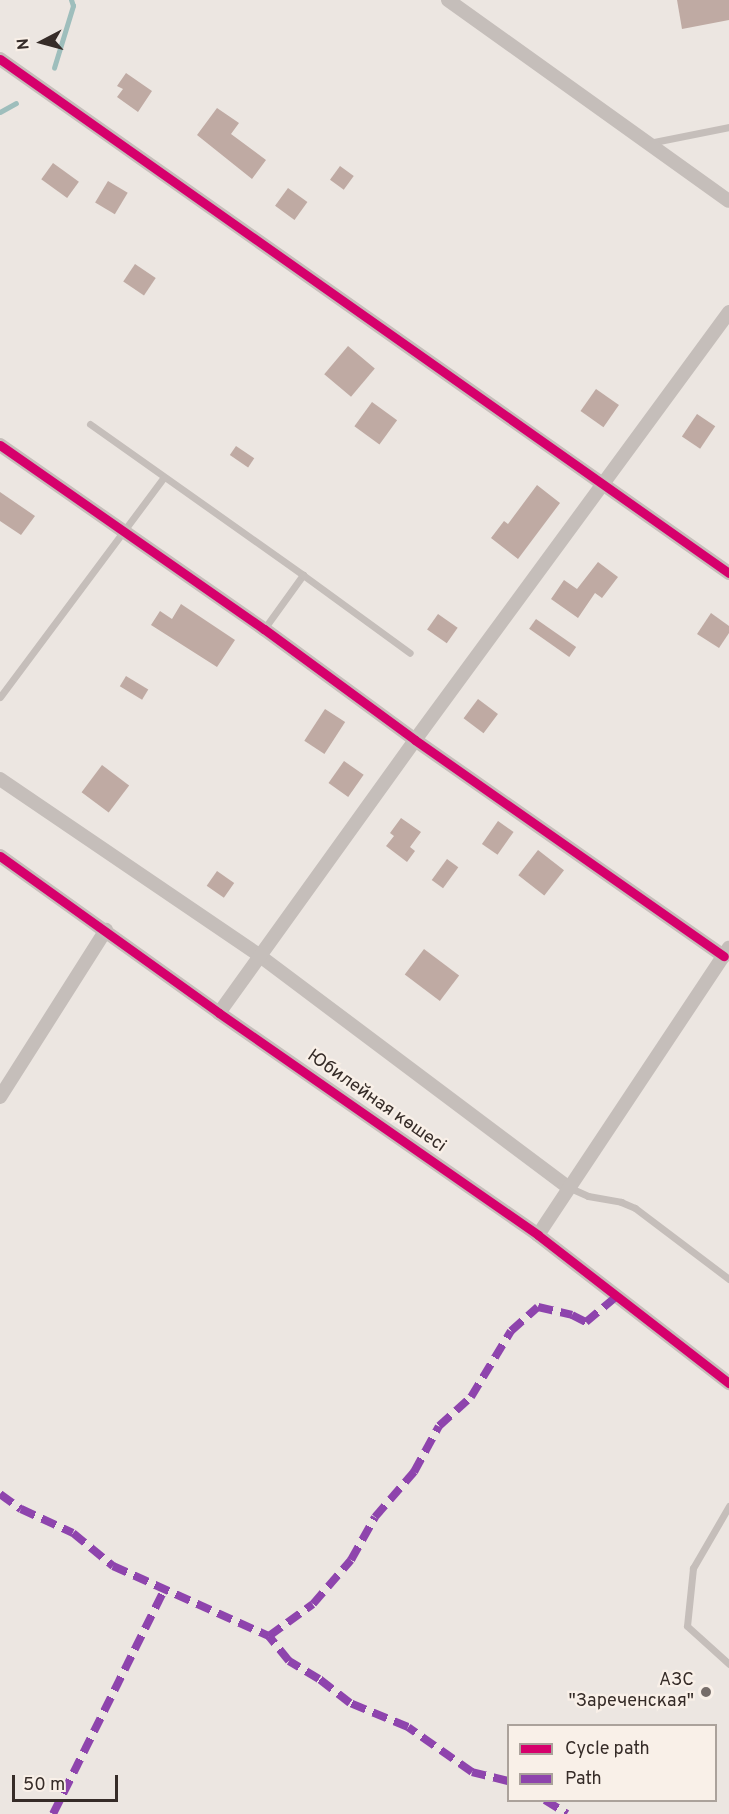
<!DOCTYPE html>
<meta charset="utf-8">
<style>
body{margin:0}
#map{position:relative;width:729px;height:1814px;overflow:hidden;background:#ece6e1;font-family:Overpass,sans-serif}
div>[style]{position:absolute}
.stream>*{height:4.5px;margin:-2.25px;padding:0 2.25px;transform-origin:2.25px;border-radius:2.25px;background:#9ebebc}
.building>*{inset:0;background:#bfaaa3;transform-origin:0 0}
.lane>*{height:7px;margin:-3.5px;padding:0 3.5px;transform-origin:3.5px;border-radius:3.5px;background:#c5beba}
.street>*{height:14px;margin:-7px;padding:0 7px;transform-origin:7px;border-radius:7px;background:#c5beba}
.quiet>*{height:8px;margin-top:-4px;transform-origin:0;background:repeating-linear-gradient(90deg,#8e44ad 0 15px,transparent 0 23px)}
.cycleway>*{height:9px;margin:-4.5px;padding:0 4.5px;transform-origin:4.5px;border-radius:4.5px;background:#d6006c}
.dots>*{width:16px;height:16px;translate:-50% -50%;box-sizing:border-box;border:3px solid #f9f0e8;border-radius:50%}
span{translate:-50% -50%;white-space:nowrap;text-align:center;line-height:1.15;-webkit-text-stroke:4.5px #f9f0e8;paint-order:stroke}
.street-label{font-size:18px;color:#362c28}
.poi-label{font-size:18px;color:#362c28}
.right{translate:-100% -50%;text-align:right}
.legend{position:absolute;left:507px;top:1724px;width:210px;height:78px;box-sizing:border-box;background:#f9f0e8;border:2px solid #aba29b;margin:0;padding:8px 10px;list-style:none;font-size:18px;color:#362c28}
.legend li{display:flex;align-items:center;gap:12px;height:30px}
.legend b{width:30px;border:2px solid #aba29b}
.north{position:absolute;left:12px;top:12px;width:60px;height:60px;-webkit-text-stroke:4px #f9f0e8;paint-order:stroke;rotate:264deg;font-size:16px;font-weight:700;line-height:24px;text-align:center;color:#362c28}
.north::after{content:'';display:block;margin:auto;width:21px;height:27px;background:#362c28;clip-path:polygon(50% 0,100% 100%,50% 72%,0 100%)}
.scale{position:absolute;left:12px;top:1775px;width:106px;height:27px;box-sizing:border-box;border:3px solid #362c28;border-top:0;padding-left:8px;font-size:18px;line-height:21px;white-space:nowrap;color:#362c28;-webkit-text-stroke:4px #f9f0e8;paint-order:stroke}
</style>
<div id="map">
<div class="stream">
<div style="left:54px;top:68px;width:65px;rotate:-73deg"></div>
<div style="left:73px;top:6px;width:6px;rotate:-108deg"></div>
<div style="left:0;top:112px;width:18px;rotate:-29deg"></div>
</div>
<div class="building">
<div style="clip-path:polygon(677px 0,729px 0,729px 20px,682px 29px)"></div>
<div style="clip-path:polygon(126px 73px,152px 91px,138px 112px,117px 97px,123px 89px,117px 86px)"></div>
<div style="clip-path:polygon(217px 108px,239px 123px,231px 134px,266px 160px,252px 179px,197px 135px)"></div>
<div style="left:53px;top:163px;width:32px;height:20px;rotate:36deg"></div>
<div style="left:340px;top:166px;width:17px;height:17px;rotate:36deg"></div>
<div style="left:108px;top:181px;width:23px;height:25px;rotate:31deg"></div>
<div style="left:288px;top:188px;width:24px;height:22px;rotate:36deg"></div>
<div style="left:135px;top:264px;width:25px;height:21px;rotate:34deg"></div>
<div style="left:348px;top:346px;width:35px;height:37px;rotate:40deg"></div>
<div style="left:596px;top:389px;width:28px;height:27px;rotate:35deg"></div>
<div style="left:372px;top:402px;width:31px;height:30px;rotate:36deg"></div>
<div style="left:697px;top:414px;width:22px;height:27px;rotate:34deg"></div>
<div style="left:236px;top:446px;width:22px;height:11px;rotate:34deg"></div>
<div style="clip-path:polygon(537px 485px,560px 503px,518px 559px,491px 538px,504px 521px,508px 524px)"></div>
<div style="clip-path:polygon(0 492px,35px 516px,21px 535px,0 521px)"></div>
<div style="clip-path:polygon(598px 562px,618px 577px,602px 598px,595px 593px,578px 618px,551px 599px,564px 580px,577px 589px)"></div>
<div style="clip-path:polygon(181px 604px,235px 640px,217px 667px,151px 625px,160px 611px,172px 619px)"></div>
<div style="clip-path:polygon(711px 613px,729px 626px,729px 633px,719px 648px,697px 634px)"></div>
<div style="left:438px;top:614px;width:24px;height:19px;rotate:35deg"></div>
<div style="left:536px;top:619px;width:49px;height:12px;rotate:35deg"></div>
<div style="left:126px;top:676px;width:26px;height:12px;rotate:31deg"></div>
<div style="left:478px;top:699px;width:25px;height:24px;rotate:37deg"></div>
<div style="left:325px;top:709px;width:24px;height:38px;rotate:33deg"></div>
<div style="left:344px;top:761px;width:24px;height:27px;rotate:35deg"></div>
<div style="left:102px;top:765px;width:34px;height:34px;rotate:37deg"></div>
<div style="clip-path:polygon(401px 818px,421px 832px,410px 847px,415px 851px,407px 862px,386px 846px,394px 836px,390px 833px)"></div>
<div style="left:498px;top:821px;width:19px;height:28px;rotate:35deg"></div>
<div style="left:538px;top:850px;width:33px;height:32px;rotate:38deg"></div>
<div style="left:447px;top:859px;width:14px;height:26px;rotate:36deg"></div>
<div style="left:217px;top:871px;width:21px;height:18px;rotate:35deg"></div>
<div style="left:424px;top:949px;width:44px;height:32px;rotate:37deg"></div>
</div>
<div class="lane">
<div style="left:649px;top:143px;width:82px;rotate:-11.3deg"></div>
<div style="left:90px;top:424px;width:261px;rotate:35.3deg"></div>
<div style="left:264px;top:629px;width:67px;rotate:-54.2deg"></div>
<div style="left:303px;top:575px;width:132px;rotate:36.1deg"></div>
<div style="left:0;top:697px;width:273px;rotate:-53.3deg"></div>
<div style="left:568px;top:1187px;width:22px;rotate:24deg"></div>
<div style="left:588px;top:1196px;width:34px;rotate:10deg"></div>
<div style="left:621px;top:1202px;width:15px;rotate:23deg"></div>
<div style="left:635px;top:1208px;width:118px;rotate:37.1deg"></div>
<div style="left:729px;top:1506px;width:72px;rotate:120.1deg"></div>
<div style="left:693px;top:1568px;width:58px;rotate:95.9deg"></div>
<div style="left:687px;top:1626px;width:57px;rotate:42.1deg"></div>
</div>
<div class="street">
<div style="left:448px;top:0;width:345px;rotate:35.6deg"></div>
<div style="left:0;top:59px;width:892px;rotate:35.19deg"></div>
<div style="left:0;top:445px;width:322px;rotate:34.9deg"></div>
<div style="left:264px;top:629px;width:187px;rotate:36.3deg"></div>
<div style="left:415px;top:740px;width:377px;rotate:35deg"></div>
<div style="left:0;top:779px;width:315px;rotate:34.2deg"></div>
<div style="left:260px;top:956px;width:385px;rotate:36.9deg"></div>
<div style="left:0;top:856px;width:269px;rotate:35.6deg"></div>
<div style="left:219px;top:1013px;width:389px;rotate:34.8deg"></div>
<div style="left:538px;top:1235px;width:242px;rotate:37.8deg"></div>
<div style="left:219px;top:1013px;width:336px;rotate:-54.3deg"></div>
<div style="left:415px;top:740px;width:531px;rotate:-53.73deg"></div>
<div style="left:0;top:1097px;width:198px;rotate:-57.6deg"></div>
<div style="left:538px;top:1235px;width:345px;rotate:-56.4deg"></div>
</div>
<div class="quiet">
<div style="left:0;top:1494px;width:26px;rotate:36deg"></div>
<div style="left:21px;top:1509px;width:57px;rotate:24.8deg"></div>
<div style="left:73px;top:1533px;width:52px;rotate:39.5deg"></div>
<div style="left:113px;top:1566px;width:171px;rotate:24.2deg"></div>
<div style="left:508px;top:1781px;width:37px;rotate:-166deg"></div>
<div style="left:472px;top:1772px;width:78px;rotate:-144.9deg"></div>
<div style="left:408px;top:1727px;width:63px;rotate:-157.5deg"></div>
<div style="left:350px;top:1703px;width:39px;rotate:-142deg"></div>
<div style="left:319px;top:1679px;width:35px;rotate:-149deg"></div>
<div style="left:289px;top:1661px;width:32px;rotate:-129deg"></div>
<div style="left:269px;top:1636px;width:54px;rotate:-36deg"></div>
<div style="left:313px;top:1604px;width:58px;rotate:-49.2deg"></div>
<div style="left:351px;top:1560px;width:49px;rotate:-60.8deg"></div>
<div style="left:375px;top:1517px;width:60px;rotate:-49.1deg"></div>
<div style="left:414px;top:1472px;width:52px;rotate:-61.5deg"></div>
<div style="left:439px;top:1426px;width:43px;rotate:-42.2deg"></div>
<div style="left:471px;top:1397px;width:77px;rotate:-58.8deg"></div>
<div style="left:511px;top:1331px;width:36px;rotate:-42deg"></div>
<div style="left:538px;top:1307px;width:35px;rotate:13deg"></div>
<div style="left:572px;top:1315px;width:16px;rotate:27deg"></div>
<div style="left:586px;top:1322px;width:40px;rotate:-40deg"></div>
<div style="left:545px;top:1800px;width:26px;rotate:32deg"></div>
<div style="left:53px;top:1814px;width:250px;rotate:-63.6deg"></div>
</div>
<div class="cycleway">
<div style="left:0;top:59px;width:892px;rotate:35.19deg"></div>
<div style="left:0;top:445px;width:322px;rotate:34.9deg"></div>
<div style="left:264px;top:629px;width:187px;rotate:36.3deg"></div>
<div style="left:415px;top:740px;width:377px;rotate:35deg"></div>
<div style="left:0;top:856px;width:269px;rotate:35.6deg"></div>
<div style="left:219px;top:1013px;width:389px;rotate:34.8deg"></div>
<div style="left:538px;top:1235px;width:242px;rotate:37.8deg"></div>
</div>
<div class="dots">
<div style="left:706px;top:1692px;background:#766d69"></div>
</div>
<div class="street-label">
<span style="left:376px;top:1102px;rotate:35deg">Юбилейная көшесі</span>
</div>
<div class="poi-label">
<span class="right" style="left:694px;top:1692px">АЗС<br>"Зареченская"</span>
</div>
<ul class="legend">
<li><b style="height:8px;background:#d6006c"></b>Cycle path</li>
<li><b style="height:8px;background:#8e44ad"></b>Path</li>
</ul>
<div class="north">N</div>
<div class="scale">50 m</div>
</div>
